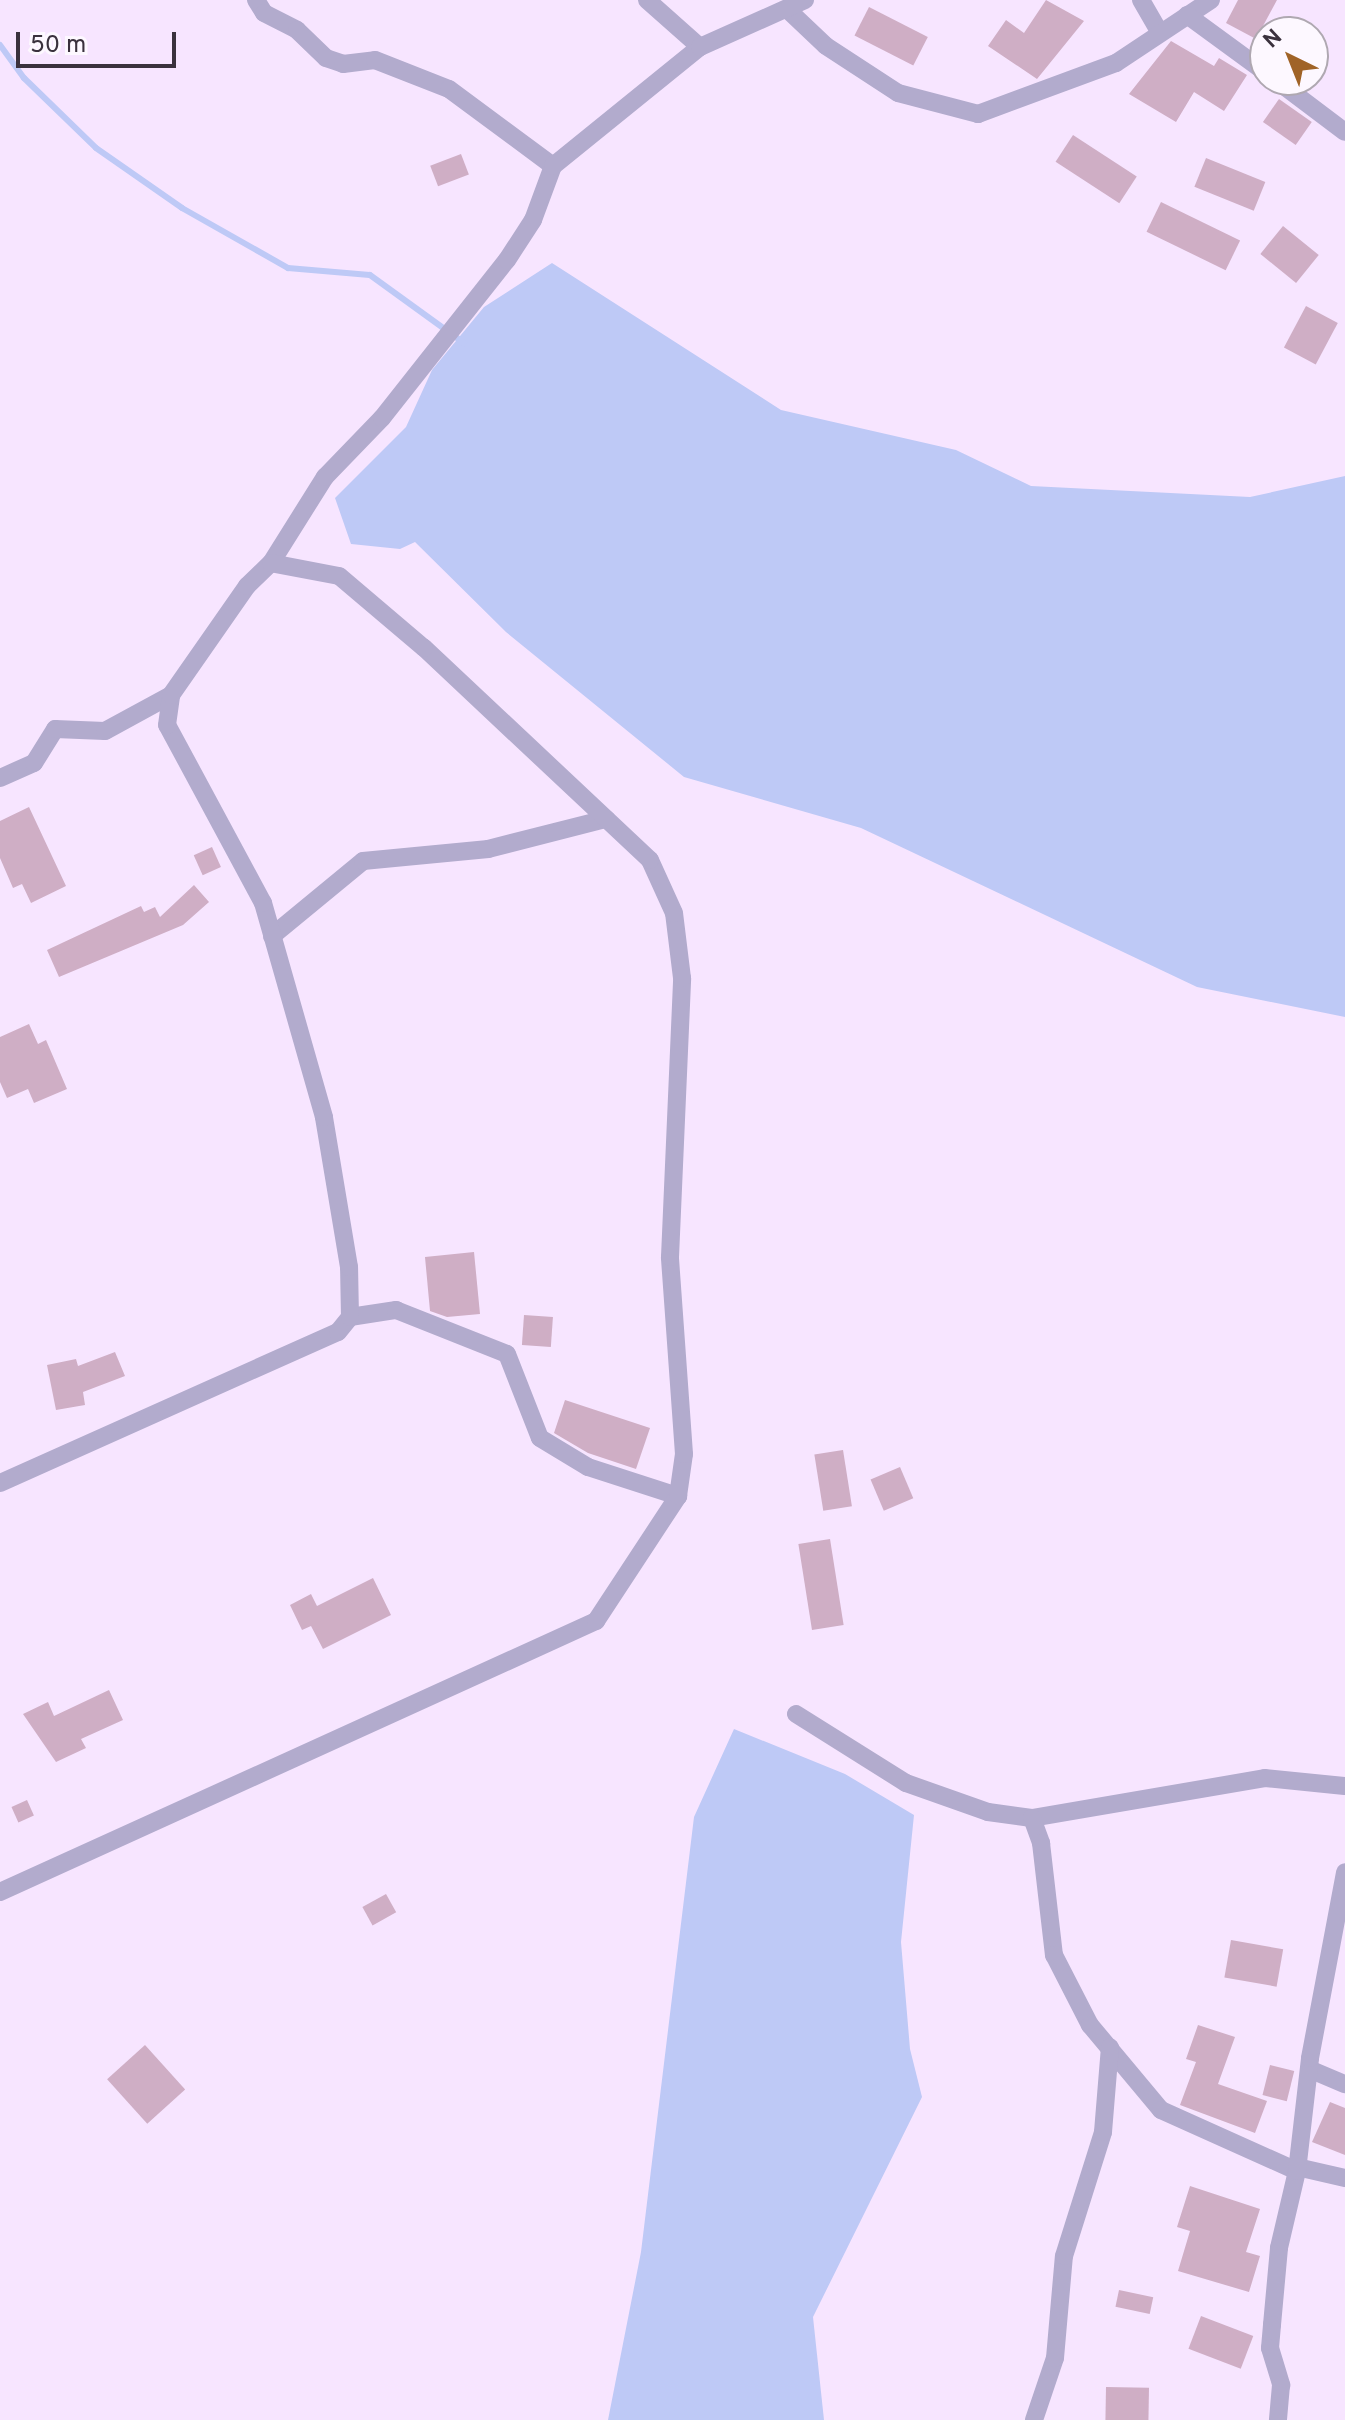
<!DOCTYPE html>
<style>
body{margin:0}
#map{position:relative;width:1345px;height:2420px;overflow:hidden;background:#f7e5ff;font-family:Overpass,sans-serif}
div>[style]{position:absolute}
.water>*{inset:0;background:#bec9f6}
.stream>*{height:6px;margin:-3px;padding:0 3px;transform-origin:3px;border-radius:3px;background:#bec9f6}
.building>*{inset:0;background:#cfaec5;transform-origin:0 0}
.minor>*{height:18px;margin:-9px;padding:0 9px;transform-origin:9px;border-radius:9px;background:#b2abcd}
span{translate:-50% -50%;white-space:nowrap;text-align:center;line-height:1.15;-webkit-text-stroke:6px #fdf8ff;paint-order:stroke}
.north{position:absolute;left:1249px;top:16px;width:80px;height:80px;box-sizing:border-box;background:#fdf8ff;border:2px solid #afa8b1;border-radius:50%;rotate:317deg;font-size:22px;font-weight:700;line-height:32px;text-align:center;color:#3a313d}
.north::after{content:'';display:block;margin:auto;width:28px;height:36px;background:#a06327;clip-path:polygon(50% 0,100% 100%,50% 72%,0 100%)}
.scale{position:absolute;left:16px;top:32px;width:160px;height:36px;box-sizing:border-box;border:4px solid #3a313d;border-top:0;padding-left:10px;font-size:24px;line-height:28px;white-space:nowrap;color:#3a313d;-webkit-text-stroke:6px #fdf8ff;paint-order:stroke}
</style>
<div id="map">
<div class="water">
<div style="clip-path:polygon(552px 263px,781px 410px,956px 450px,1031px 486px,1250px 497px,1345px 476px,1345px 1017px,1197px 987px,861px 828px,684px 777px,506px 632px,415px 542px,400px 549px,351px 544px,335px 498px,406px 427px,432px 370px,484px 307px)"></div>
<div style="clip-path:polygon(734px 1729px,845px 1774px,914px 1815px,901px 1942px,910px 2049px,922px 2097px,813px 2317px,824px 2420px,608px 2420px,641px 2252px,694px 1817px)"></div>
</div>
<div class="stream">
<div style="left:0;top:45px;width:41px;rotate:54deg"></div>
<div style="left:24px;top:78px;width:100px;rotate:44.2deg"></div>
<div style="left:96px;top:148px;width:105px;rotate:34.9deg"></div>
<div style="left:182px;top:208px;width:122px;rotate:29.5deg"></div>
<div style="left:288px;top:268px;width:82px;rotate:4.9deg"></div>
<div style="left:370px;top:275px;width:116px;rotate:35.9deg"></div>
</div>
<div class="building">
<div style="clip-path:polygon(1046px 0,1084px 21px,1037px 79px,988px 46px,1006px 20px,1024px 33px)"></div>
<div style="clip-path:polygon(1238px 0,1277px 0,1256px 39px,1226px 23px)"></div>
<div style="left:869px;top:7px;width:66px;height:32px;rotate:27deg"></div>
<div style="clip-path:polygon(1171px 41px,1214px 66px,1219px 58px,1247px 75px,1224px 111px,1194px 92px,1176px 122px,1129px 94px)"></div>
<div style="left:1279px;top:99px;width:40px;height:28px;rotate:35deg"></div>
<div style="left:1073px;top:135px;width:76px;height:32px;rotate:33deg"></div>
<div style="left:461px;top:154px;width:22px;height:33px;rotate:69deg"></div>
<div style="left:1206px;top:158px;width:64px;height:31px;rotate:22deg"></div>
<div style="left:1161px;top:202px;width:88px;height:33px;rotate:26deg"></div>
<div style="left:1283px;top:226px;width:46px;height:36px;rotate:39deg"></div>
<div style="left:1306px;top:306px;width:36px;height:47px;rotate:28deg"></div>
<div style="clip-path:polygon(29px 807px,66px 886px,31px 903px,22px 884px,13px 888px,0 858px,0 821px)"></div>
<div style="left:212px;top:847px;width:22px;height:20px;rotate:66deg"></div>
<div style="clip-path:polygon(194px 885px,209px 902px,183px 925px,59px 977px,47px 950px,141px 906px,144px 912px,155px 907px,160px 917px)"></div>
<div style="clip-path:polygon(29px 1024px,38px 1044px,46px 1040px,67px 1089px,34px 1103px,28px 1089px,7px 1098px,0 1082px,0 1037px)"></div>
<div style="clip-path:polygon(474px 1252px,480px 1314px,447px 1317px,430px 1311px,425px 1257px)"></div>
<div style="left:524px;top:1315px;width:29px;height:30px;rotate:4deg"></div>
<div style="clip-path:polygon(115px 1352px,125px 1376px,83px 1392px,85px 1405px,56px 1410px,47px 1365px,76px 1359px,78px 1366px)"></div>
<div style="clip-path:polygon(565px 1400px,650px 1428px,636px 1469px,588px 1453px,554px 1433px)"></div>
<div style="left:843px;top:1450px;width:57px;height:29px;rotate:81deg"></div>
<div style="left:900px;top:1467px;width:34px;height:32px;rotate:67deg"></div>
<div style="left:830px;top:1539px;width:87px;height:32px;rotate:81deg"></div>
<div style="clip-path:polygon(373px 1578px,391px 1615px,323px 1649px,311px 1626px,302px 1630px,290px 1605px,311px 1594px,317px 1606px)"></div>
<div style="clip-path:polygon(109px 1690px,123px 1720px,81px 1739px,86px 1748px,56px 1762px,23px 1714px,48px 1702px,54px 1716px)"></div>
<div style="left:27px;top:1800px;width:17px;height:17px;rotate:66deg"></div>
<div style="left:386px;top:1894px;width:21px;height:27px;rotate:61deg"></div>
<div style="left:1231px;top:1940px;width:53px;height:38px;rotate:10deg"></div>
<div style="clip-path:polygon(1198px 2025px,1235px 2037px,1218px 2084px,1267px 2101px,1255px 2133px,1180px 2105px,1196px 2062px,1186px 2059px)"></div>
<div style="left:145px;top:2045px;width:60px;height:51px;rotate:48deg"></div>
<div style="left:1270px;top:2065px;width:25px;height:31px;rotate:14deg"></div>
<div style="clip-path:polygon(1330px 2102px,1345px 2108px,1345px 2155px,1312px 2142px)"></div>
<div style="clip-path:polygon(1190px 2186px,1260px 2209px,1246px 2252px,1260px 2256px,1249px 2292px,1178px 2271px,1190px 2231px,1177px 2227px)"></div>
<div style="left:1119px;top:2290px;width:35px;height:17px;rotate:12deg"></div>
<div style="left:1201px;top:2316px;width:56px;height:35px;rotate:21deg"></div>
<div style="left:1106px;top:2387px;width:43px;height:33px;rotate:1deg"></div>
</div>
<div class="minor">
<div style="left:256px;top:0;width:15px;rotate:58deg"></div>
<div style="left:264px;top:13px;width:37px;rotate:27deg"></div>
<div style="left:297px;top:30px;width:40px;rotate:44deg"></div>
<div style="left:326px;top:58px;width:18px;rotate:19deg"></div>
<div style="left:343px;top:64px;width:32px;rotate:-7deg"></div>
<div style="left:375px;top:60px;width:79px;rotate:21.4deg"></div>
<div style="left:449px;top:89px;width:129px;rotate:36.5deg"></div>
<div style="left:647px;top:0;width:71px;rotate:41.6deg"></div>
<div style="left:1141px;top:0;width:36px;rotate:60deg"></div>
<div style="left:788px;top:10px;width:52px;rotate:43.5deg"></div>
<div style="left:826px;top:46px;width:86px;rotate:33.1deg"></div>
<div style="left:898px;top:93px;width:83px;rotate:14.7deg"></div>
<div style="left:978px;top:114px;width:147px;rotate:-20.3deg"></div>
<div style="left:1116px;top:63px;width:114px;rotate:-33.6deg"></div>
<div style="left:1187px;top:15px;width:97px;rotate:36.2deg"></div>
<div style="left:1276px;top:80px;width:86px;rotate:37deg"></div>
<div style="left:0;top:778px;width:37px;rotate:-24deg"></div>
<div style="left:34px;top:763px;width:40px;rotate:-58deg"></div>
<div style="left:55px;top:729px;width:50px;rotate:2.3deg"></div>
<div style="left:105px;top:731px;width:75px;rotate:-28.6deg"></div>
<div style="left:272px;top:936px;width:118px;rotate:-39.5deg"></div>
<div style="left:363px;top:861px;width:126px;rotate:-5.5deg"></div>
<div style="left:488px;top:849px;width:122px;rotate:-14.3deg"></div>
<div style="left:350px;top:1317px;width:47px;rotate:-8.7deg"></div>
<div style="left:396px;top:1310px;width:119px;rotate:21.6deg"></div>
<div style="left:507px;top:1354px;width:90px;rotate:68.6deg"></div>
<div style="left:540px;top:1438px;width:56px;rotate:31.1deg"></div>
<div style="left:588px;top:1467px;width:95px;rotate:17.9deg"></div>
<div style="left:0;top:1483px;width:370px;rotate:-24.1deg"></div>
<div style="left:338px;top:1332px;width:19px;rotate:-51deg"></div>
<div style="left:350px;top:1317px;width:50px;rotate:-91.1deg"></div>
<div style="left:349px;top:1267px;width:152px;rotate:-99.5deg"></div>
<div style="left:324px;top:1117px;width:223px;rotate:-105.9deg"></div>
<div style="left:263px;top:903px;width:202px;rotate:-118.3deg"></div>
<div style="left:167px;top:725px;width:30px;rotate:-82deg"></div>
<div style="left:171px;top:695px;width:133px;rotate:-55.1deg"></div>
<div style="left:247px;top:586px;width:33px;rotate:-44deg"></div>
<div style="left:271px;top:563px;width:102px;rotate:-57.9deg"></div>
<div style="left:325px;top:477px;width:82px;rotate:-46deg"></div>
<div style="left:382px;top:418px;width:201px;rotate:-51.7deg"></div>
<div style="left:507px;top:260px;width:48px;rotate:-57deg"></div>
<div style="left:533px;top:220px;width:58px;rotate:-69.7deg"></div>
<div style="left:553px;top:166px;width:189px;rotate:-39deg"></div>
<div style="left:700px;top:47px;width:115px;rotate:-24.1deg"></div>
<div style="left:796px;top:1714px;width:130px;rotate:32.1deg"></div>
<div style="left:906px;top:1783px;width:87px;rotate:19.5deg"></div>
<div style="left:988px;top:1812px;width:44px;rotate:7.8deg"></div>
<div style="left:1032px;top:1818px;width:236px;rotate:-9.7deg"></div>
<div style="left:1265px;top:1778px;width:80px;rotate:5.7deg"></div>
<div style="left:1032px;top:1818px;width:27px;rotate:70deg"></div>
<div style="left:1041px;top:1843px;width:113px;rotate:83.4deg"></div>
<div style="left:1054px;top:1955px;width:79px;rotate:62.8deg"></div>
<div style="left:1090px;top:2025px;width:111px;rotate:50.1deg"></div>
<div style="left:1161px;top:2110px;width:149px;rotate:24.2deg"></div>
<div style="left:1297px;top:2171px;width:79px;rotate:103.2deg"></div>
<div style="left:1279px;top:2248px;width:77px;rotate:95.2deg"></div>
<div style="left:1272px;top:2325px;width:23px;rotate:95deg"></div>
<div style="left:1270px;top:2348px;width:39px;rotate:73deg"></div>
<div style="left:1281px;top:2385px;width:35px;rotate:95deg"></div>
<div style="left:0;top:1892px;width:655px;rotate:-24.45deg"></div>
<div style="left:596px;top:1621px;width:149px;rotate:-56.7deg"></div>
<div style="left:678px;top:1496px;width:42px;rotate:-81.9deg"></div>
<div style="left:684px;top:1454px;width:197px;rotate:-94.1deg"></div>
<div style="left:670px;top:1257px;width:279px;rotate:-87.5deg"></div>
<div style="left:682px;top:978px;width:65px;rotate:-97deg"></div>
<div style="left:674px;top:913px;width:58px;rotate:-114.4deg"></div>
<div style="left:650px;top:860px;width:310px;rotate:-136.8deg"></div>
<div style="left:424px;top:648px;width:111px;rotate:-139.7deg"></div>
<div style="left:339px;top:576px;width:69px;rotate:-169.2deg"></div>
<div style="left:1309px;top:2069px;width:39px;rotate:23deg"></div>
<div style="left:1297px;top:2167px;width:49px;rotate:12.9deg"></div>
<div style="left:1297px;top:2171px;width:114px;rotate:-83.4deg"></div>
<div style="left:1310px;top:2058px;width:189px;rotate:-79.3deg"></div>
<div style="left:1034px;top:2420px;width:65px;rotate:-71.3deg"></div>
<div style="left:1055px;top:2358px;width:102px;rotate:-85deg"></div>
<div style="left:1064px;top:2256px;width:130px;rotate:-72.5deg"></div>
<div style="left:1103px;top:2132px;width:85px;rotate:-85.3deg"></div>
</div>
<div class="north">N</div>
<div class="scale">50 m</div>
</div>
